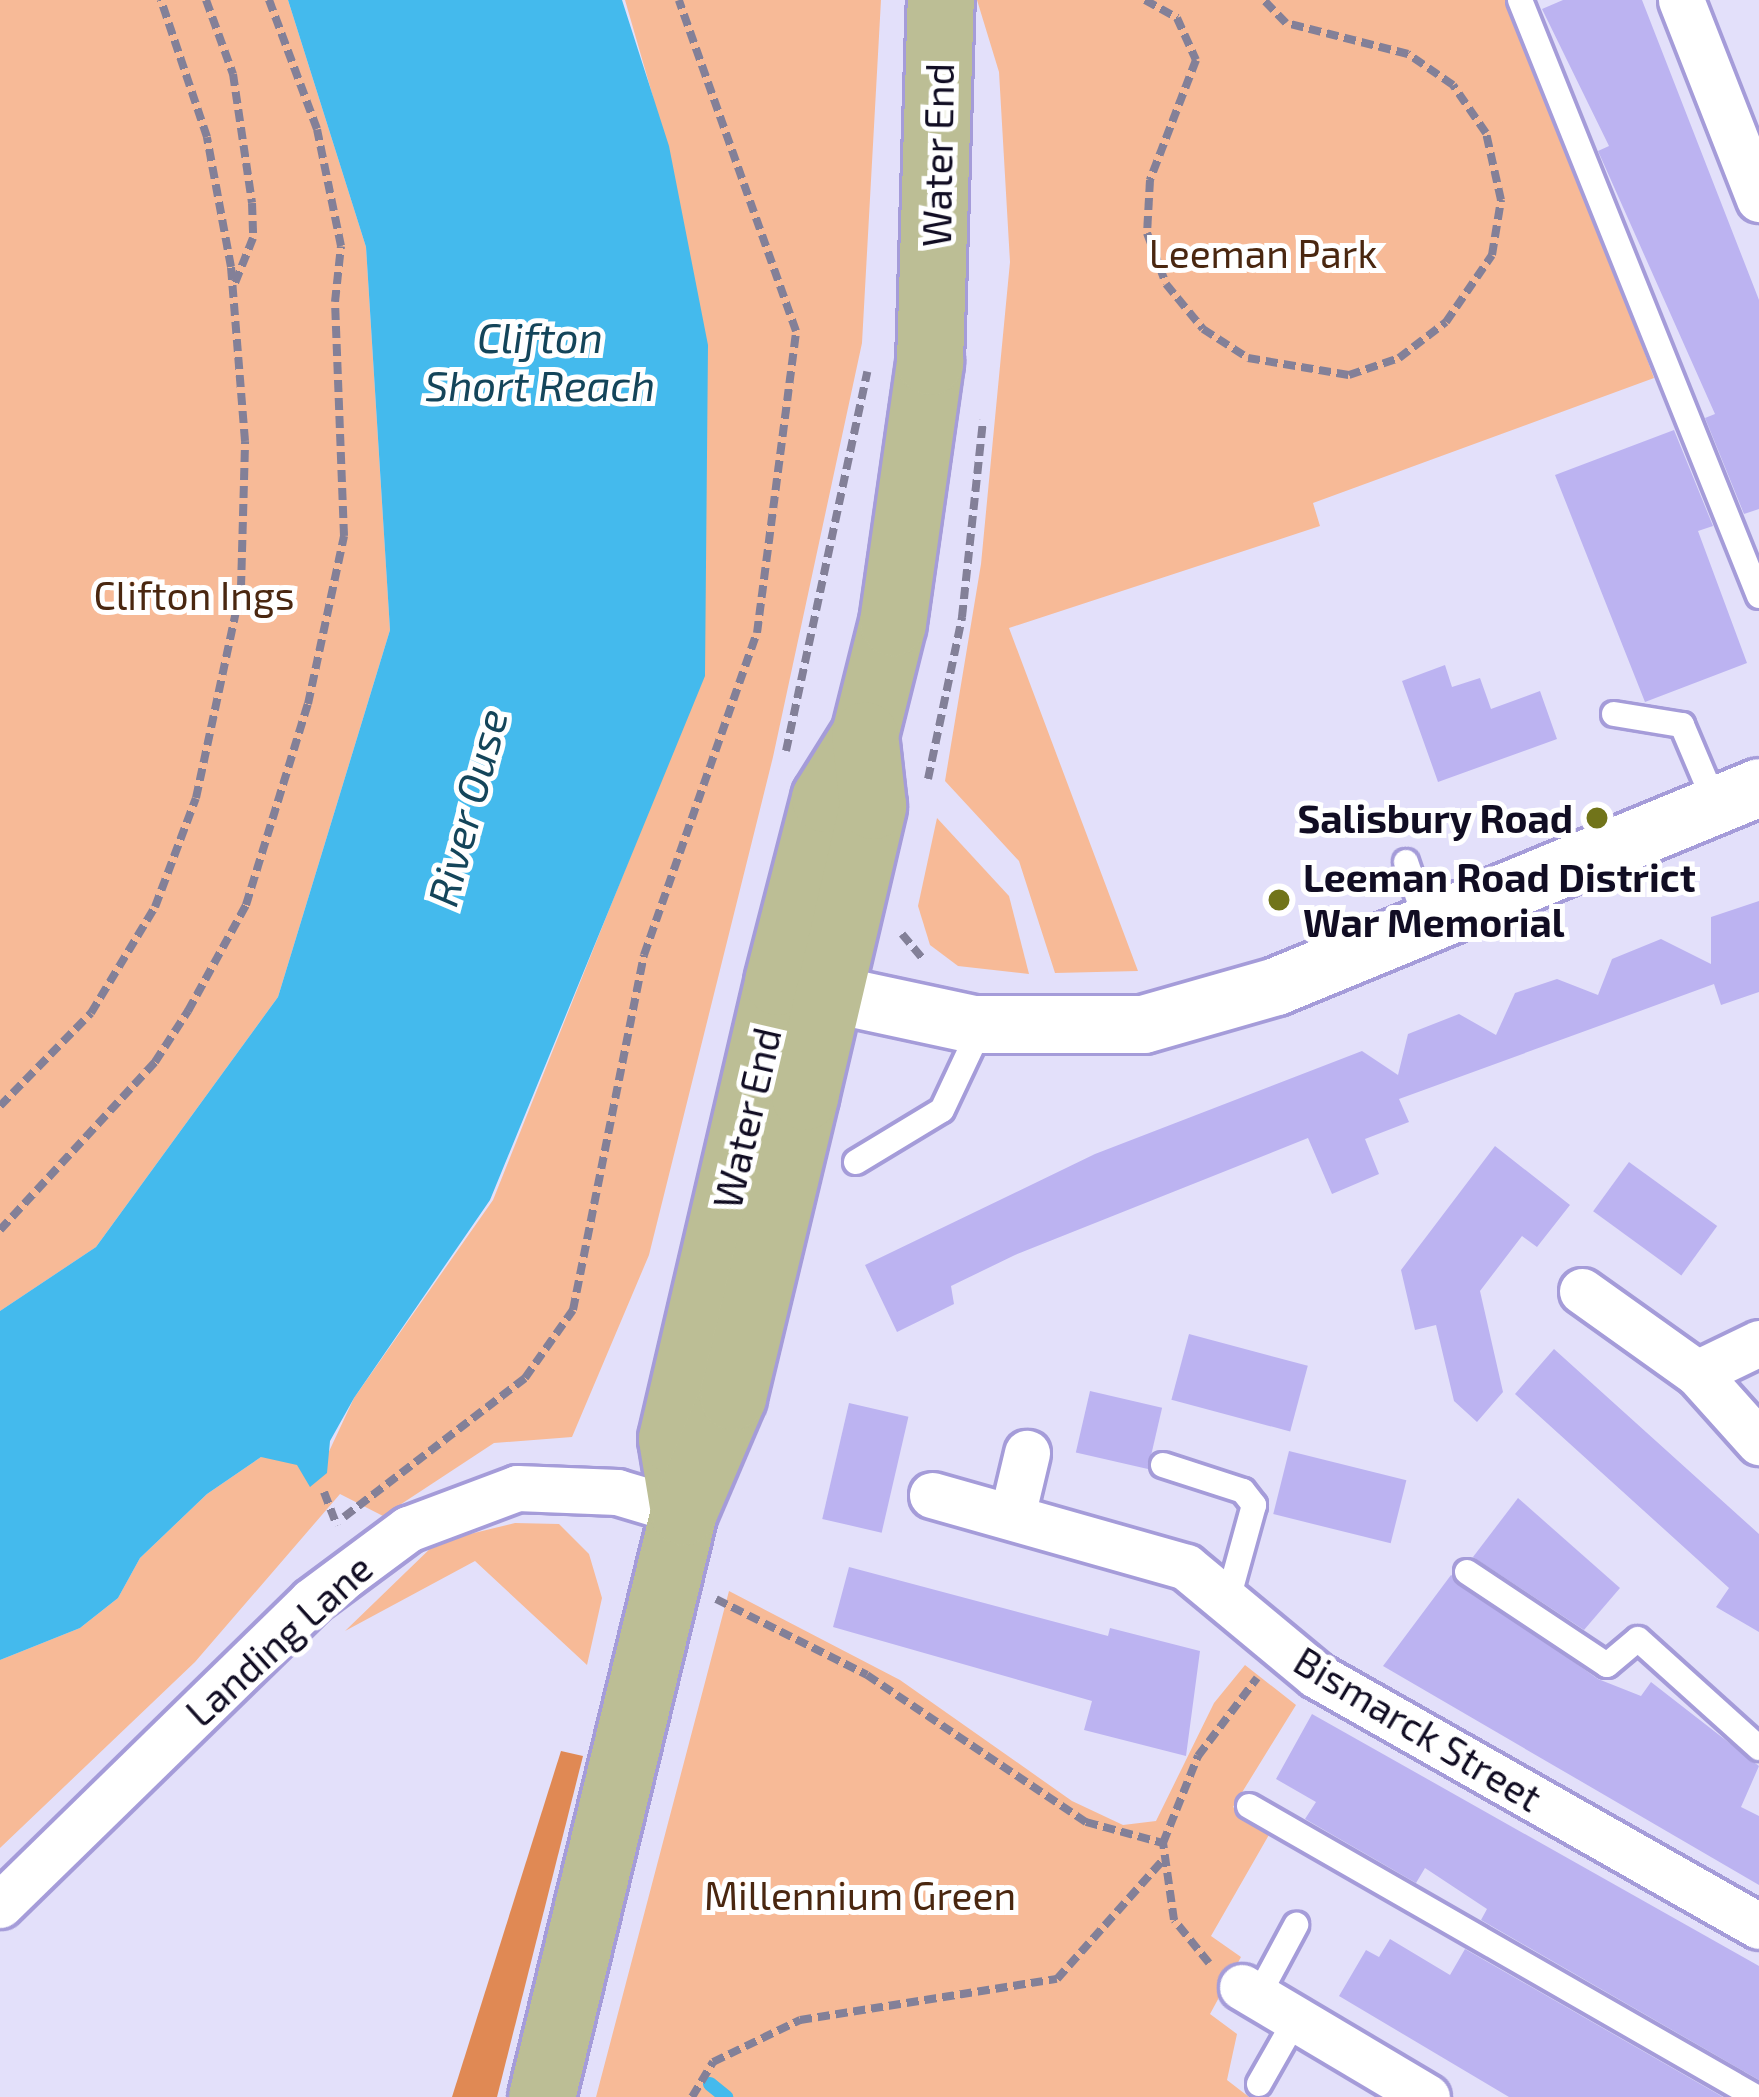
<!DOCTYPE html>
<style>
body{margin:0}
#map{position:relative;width:1759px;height:2097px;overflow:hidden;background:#e3e0fa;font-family:"Exo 2",sans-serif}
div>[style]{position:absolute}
.green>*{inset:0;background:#f7ba97}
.forest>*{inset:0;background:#e08954}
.water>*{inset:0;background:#44baed}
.stream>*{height:14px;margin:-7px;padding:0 7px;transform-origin:7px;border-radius:7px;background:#44baed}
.building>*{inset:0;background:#bcb3f1;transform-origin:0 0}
.path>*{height:8px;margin-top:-4px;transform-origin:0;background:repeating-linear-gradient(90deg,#838098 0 12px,transparent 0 18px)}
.roads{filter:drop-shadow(3px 0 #a59cd9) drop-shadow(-3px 0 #a59cd9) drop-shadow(0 3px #a59cd9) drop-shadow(0 -3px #a59cd9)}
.service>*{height:24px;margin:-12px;padding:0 12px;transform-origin:12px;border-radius:12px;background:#fff}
.minor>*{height:45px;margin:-22.5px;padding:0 22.5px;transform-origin:22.5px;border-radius:22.5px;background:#fff}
.tertiary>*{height:57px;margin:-28.5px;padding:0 28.5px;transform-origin:28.5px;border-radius:28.5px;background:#fff}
.primary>*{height:66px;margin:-33px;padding:0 33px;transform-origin:33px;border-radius:33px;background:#bcbe95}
.dots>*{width:33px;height:33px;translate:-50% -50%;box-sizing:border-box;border:6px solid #fff;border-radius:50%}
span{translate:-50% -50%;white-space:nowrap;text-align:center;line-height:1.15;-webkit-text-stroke:10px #fff;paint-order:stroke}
.street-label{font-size:39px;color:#110d23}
.park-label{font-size:39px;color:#4a2710}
.poi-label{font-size:39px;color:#110d23;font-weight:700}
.right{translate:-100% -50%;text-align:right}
.left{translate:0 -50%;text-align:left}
.water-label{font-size:42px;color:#14455a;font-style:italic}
</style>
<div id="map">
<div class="green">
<div style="clip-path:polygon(0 0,288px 0,366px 247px,390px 630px,278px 997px,96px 1247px,0 1311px)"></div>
<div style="clip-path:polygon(625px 0,881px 0,862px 343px,773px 757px,649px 1255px,572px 1437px,494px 1443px,383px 1516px,340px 1494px,195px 1662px,0 1848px,0 1660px,80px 1628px,118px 1598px,140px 1558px,207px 1494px,261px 1457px,325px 1460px,354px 1398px,493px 1200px,705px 670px,653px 97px)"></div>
<div style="clip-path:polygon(977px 0,1515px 0,1654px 378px,1313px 503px,1320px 526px,1009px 628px,1138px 971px,1055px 973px,1019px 861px,945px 781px,981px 564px,1010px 262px,999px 72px)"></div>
<div style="clip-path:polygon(937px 818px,1009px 896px,1029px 974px,958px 966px,930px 945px,918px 906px)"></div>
<div style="clip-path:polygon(515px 1523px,559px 1524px,589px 1554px,602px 1598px,587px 1665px,475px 1561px,345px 1631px,437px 1542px)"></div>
<div style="clip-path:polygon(729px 1591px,900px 1680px,1072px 1801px,1123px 1825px,1156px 1821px,1214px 1703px,1245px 1665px,1296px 1705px,1233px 1807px,1270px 1833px,1211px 1936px,1241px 1957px,1210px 2014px,1237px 2034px,1227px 2080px,1249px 2097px,596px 2097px)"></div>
</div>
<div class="forest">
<div style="clip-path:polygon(561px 1751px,583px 1756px,497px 2097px,452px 2097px)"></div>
</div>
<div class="water">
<div style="clip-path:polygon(288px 0,622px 0,669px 146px,708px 345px,705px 676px,490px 1200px,354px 1398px,330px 1441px,327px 1473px,310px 1487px,297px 1465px,261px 1457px,207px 1494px,140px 1558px,118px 1598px,80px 1628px,0 1660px,0 1311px,96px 1247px,278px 997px,390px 630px,366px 247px)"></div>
</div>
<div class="stream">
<div style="left:710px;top:2084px;width:21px;rotate:39deg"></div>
</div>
<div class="building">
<div style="clip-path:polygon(1563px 0,1642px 0,1759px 300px,1759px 509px,1744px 514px,1705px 418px,1715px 414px,1598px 151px,1609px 146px,1542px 9px)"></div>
<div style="clip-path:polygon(1674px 430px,1713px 526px,1698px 531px,1747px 663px,1645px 702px,1555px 475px)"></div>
<div style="clip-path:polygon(1445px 665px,1452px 687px,1480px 678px,1491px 709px,1540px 691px,1557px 739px,1438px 782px,1402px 681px)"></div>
<div style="clip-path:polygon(1759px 901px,1759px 992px,1721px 1005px,1714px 984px,1399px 1099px,1409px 1122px,1365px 1139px,1379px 1174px,1332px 1194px,1308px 1138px,1015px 1255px,951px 1286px,954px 1304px,897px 1332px,865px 1265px,1095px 1154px,1362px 1051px,1398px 1075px,1408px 1034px,1459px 1014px,1496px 1035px,1515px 993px,1557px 979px,1598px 995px,1612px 959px,1661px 939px,1711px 964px,1711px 917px)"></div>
<div style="clip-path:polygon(1495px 1146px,1570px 1205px,1537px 1247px,1522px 1236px,1480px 1291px,1503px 1392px,1477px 1422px,1454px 1401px,1436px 1325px,1415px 1330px,1401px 1270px)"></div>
<div style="left:1629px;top:1162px;width:109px;height:61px;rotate:36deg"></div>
<div style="left:1189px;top:1334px;width:123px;height:68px;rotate:15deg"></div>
<div style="clip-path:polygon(1554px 1349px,1759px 1534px,1759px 1632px,1716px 1607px,1729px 1588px,1515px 1394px)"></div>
<div style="left:1090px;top:1391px;width:74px;height:63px;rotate:13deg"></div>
<div style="left:849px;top:1403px;width:61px;height:119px;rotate:13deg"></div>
<div style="left:1289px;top:1451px;width:121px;height:65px;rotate:14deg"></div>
<div style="clip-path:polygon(1518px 1498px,1620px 1588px,1584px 1630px,1473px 1557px)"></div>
<div style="clip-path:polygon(849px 1567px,1108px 1636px,1110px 1628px,1200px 1651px,1186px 1756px,1084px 1730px,1092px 1701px,833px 1627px)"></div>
<div style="clip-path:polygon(1451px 1575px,1598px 1679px,1641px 1696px,1651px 1682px,1759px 1766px,1741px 1807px,1759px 1816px,1759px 1885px,1383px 1666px)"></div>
<div style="clip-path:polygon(1312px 1714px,1759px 1966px,1759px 2080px,1481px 1920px,1487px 1909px,1425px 1868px,1416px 1883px,1305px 1819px,1316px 1802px,1276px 1779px)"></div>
<div style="clip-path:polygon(1390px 1939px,1450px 1975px,1465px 1949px,1723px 2097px,1509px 2097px,1339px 1996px,1366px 1950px,1379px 1957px)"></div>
</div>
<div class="path">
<div style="left:206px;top:0;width:79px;rotate:70deg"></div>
<div style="left:233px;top:74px;width:130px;rotate:81.6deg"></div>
<div style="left:252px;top:203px;width:35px;rotate:88deg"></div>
<div style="left:253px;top:238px;width:54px;rotate:111.8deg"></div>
<div style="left:1145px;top:0;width:37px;rotate:29deg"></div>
<div style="left:1177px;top:18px;width:46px;rotate:65.7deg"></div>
<div style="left:1196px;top:60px;width:129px;rotate:111deg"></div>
<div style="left:1150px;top:180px;width:53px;rotate:93.2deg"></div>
<div style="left:1147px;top:233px;width:54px;rotate:69.6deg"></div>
<div style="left:1166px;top:284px;width:58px;rotate:50.6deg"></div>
<div style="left:1203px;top:329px;width:54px;rotate:32.8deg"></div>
<div style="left:1248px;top:358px;width:102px;rotate:9.6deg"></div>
<div style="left:1349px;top:375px;width:53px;rotate:-18.8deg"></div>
<div style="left:1399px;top:358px;width:59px;rotate:-37.5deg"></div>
<div style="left:1446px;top:322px;width:81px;rotate:-55.5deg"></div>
<div style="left:1492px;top:255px;width:56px;rotate:-80.7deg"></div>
<div style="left:1501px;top:200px;width:69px;rotate:-102.6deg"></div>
<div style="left:1486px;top:133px;width:58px;rotate:-124.5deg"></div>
<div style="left:1453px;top:85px;width:55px;rotate:-145.4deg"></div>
<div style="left:1408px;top:54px;width:126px;rotate:-165.7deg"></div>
<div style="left:1286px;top:23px;width:32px;rotate:-134deg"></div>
<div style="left:786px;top:751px;width:388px;rotate:-77.9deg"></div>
<div style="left:928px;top:779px;width:166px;rotate:-78.1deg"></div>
<div style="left:962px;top:617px;width:198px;rotate:-83.9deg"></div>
<div style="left:902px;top:934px;width:31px;rotate:50deg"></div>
<div style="left:0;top:1106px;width:130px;rotate:-45.6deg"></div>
<div style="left:91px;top:1013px;width:124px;rotate:-58.9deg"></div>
<div style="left:155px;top:907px;width:116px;rotate:-69.4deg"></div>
<div style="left:196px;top:798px;width:215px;rotate:-77.9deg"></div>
<div style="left:241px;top:588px;width:147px;rotate:-88.4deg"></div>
<div style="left:245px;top:441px;width:175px;rotate:-94.6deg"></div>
<div style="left:231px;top:267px;width:132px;rotate:-100.5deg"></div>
<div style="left:207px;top:137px;width:145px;rotate:-108.6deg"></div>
<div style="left:0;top:1230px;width:229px;rotate:-47.3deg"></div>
<div style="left:155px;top:1062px;width:61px;rotate:-57.1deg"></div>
<div style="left:188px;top:1011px;width:121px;rotate:-61.3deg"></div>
<div style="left:246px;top:905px;width:210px;rotate:-72.9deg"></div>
<div style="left:308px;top:704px;width:172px;rotate:-77.9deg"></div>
<div style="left:344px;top:536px;width:234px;rotate:-92.2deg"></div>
<div style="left:335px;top:302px;width:56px;rotate:-83.9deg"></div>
<div style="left:341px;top:246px;width:119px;rotate:-101.6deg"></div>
<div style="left:317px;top:129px;width:138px;rotate:-110.4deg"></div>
<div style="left:324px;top:1492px;width:36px;rotate:69deg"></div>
<div style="left:344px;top:1517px;width:228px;rotate:-37.5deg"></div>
<div style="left:525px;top:1378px;width:83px;rotate:-54.8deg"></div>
<div style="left:573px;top:1310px;width:362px;rotate:-78.7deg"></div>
<div style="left:644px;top:955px;width:341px;rotate:-70.7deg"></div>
<div style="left:757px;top:633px;width:305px;rotate:-82.6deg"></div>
<div style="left:796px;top:331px;width:351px;rotate:-109.5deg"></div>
<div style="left:716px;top:1599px;width:169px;rotate:26.7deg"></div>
<div style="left:867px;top:1675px;width:264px;rotate:33.9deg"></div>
<div style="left:1086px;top:1822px;width:80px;rotate:15.3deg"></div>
<div style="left:1209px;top:1963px;width:55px;rotate:-129.1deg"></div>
<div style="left:1174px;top:1920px;width:78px;rotate:-98.1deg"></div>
<div style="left:1163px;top:1843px;width:94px;rotate:-68.1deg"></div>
<div style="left:1198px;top:1756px;width:98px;rotate:-52.9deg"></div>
<div style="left:692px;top:2097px;width:41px;rotate:-59deg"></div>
<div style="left:713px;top:2062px;width:97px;rotate:-25.8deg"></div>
<div style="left:800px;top:2020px;width:260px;rotate:-9.1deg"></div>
<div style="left:1057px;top:1979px;width:158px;rotate:-48.3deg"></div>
</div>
<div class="roads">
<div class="service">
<div style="left:1520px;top:0;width:642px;rotate:68.15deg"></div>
<div style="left:1614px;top:714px;width:69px;rotate:9.2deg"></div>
<div style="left:1682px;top:725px;width:87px;rotate:67deg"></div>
<div style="left:1406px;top:862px;width:65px;rotate:71.3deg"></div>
<div style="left:856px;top:1162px;width:100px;rotate:-31.2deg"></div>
<div style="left:942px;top:1110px;width:94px;rotate:-64.8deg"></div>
<div style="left:1163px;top:1465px;width:84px;rotate:18deg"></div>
<div style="left:1243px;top:1491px;width:18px;rotate:52deg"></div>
<div style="left:1254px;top:1505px;width:94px;rotate:105.4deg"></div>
<div style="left:1467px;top:1572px;width:168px;rotate:33.6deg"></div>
<div style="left:1607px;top:1665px;width:40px;rotate:-40deg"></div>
<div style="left:1638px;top:1639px;width:163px;rotate:42deg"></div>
<div style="left:1249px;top:1806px;width:585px;rotate:29.85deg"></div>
<div style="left:1258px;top:1996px;width:81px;rotate:-61.8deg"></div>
<div style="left:1259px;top:2084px;width:75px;rotate:-60.4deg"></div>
</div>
<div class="minor">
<div style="left:1681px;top:0;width:214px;rotate:68.6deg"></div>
<div style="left:1582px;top:1291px;width:141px;rotate:35.5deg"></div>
<div style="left:1697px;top:1373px;width:93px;rotate:48.1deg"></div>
<div style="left:1697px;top:1373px;width:69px;rotate:-25.8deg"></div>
<div style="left:932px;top:1495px;width:264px;rotate:15.8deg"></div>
<div style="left:1186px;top:1567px;width:169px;rotate:39.7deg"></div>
<div style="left:1316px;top:1675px;width:509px;rotate:29.54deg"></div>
<div style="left:1012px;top:1516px;width:65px;rotate:-76.6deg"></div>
<div style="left:0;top:1905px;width:435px;rotate:-44.3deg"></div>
<div style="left:311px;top:1601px;width:121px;rotate:-36.6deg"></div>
<div style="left:408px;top:1529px;width:116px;rotate:-20.6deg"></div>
<div style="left:517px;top:1488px;width:100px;rotate:2.3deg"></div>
<div style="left:617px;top:1492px;width:70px;rotate:16.6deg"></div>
<div style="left:1242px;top:1987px;width:215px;rotate:30.7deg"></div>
</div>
<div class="tertiary">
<div style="left:787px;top:984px;width:191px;rotate:12.1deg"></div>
<div style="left:974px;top:1024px;width:169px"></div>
<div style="left:1143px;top:1024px;width:138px;rotate:-15.9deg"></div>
<div style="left:1276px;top:986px;width:522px;rotate:-22.39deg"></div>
</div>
<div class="primary">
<div style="left:684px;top:1512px;width:74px;rotate:-99.3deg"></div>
<div style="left:672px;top:1439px;width:469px;rotate:-76.9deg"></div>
<div style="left:778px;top:982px;width:189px;rotate:-75.6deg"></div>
<div style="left:825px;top:799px;width:75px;rotate:-58deg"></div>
<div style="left:865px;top:735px;width:115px;rotate:-76deg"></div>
<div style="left:893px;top:623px;width:264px;rotate:-81.9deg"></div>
<div style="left:930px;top:362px;width:362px;rotate:-88.3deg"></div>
<div style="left:542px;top:2097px;width:602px;rotate:-76.36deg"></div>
<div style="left:684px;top:1512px;width:125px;rotate:-66.9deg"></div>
<div style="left:733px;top:1397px;width:309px;rotate:-76.5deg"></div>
<div style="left:805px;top:1097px;width:299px;rotate:-76.8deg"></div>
<div style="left:873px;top:806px;width:71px;rotate:-96.4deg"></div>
</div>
</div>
<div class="dots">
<div style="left:1597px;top:818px;background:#71741a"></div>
<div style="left:1279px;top:900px;background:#71741a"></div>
</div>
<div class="street-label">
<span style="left:938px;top:155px;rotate:-89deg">Water End</span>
<span style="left:747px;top:1118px;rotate:-77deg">Water End</span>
<span style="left:279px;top:1640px;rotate:-42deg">Landing Lane</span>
<span style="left:1418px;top:1729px;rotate:31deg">Bismarck Street</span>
</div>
<div class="park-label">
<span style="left:1263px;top:253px">Leeman Park</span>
<span style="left:194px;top:595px">Clifton Ings</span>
<span style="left:860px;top:1895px">Millennium Green</span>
</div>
<div class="poi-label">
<span class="right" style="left:1573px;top:818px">Salisbury Road</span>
<span class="left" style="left:1303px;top:900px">Leeman Road District<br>War Memorial</span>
</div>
<div class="water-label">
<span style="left:540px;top:360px">Clifton<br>Short Reach</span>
<span style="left:466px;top:807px;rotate:-75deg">River Ouse</span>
</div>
</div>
